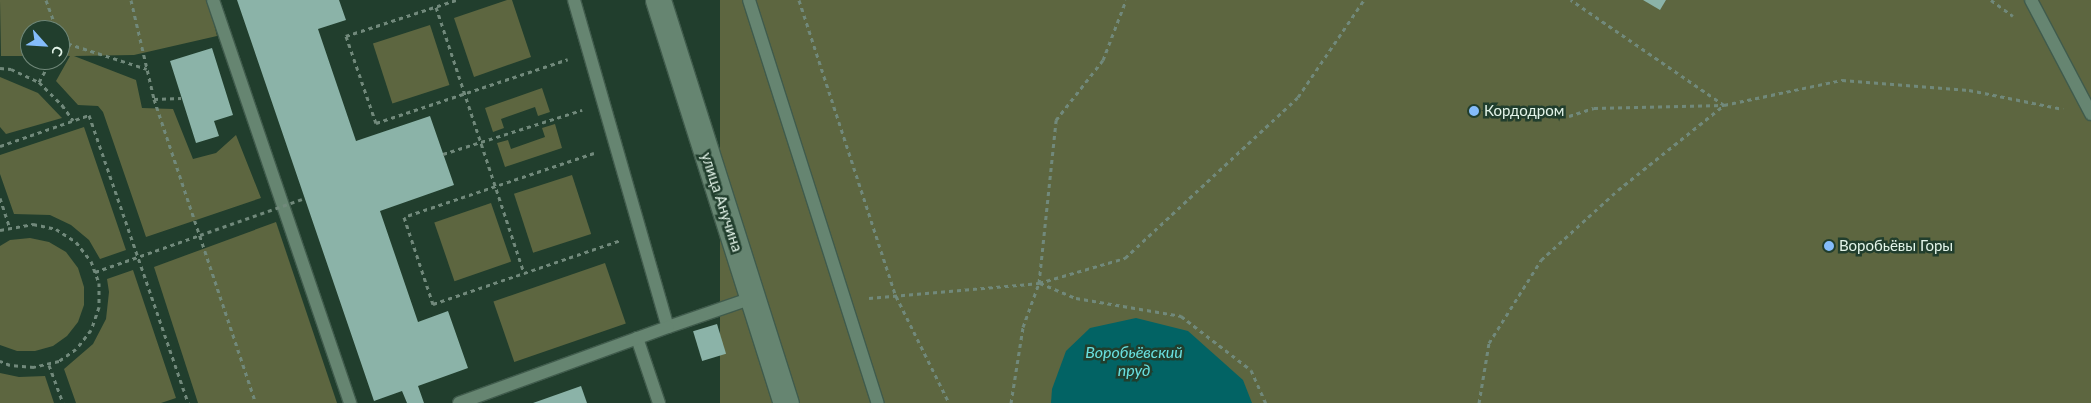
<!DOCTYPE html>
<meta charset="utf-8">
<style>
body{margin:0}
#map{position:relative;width:2091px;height:403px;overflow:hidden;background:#213e2d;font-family:Lato,sans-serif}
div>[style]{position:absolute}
.green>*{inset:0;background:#5d6640;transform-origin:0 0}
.water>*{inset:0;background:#026364}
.building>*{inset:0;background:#8bb3a8;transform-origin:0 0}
.path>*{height:3px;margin-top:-1.5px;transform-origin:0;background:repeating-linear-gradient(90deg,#71897b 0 4px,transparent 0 8px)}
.roads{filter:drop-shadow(1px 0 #405b4c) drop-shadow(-1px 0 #405b4c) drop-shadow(0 1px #405b4c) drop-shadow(0 -1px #405b4c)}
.service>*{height:12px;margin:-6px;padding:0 6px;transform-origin:6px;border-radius:6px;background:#668571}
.minor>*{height:25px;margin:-12.5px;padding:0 12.5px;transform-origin:12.5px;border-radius:12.5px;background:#668571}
.path-bridge>*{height:3px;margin-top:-1.5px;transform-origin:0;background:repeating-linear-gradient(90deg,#71897b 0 4px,transparent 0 8px)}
.dots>*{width:14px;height:14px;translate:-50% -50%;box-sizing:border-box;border:2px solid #213e2d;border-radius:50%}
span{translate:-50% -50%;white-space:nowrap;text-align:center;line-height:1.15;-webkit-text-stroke:5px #213e2d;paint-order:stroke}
.poi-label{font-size:15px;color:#e3f4e9}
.left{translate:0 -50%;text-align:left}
.street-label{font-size:15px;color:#e3f4e9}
.water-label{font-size:16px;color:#69e0e0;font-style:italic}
.north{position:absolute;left:20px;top:20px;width:50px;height:50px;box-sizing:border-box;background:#213e2d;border:1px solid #6f8778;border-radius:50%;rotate:116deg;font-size:14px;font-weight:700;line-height:20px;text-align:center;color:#e3f4e9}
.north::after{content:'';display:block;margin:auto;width:18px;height:22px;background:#84bcfb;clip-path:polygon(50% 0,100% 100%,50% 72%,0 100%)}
</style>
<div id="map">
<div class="green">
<div style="clip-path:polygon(0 0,208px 0,217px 36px,134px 55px,74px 56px,136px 80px,142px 108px,173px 109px,193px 159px,216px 153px,236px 135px,261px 198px,146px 237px,103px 112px,98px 106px,78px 105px,56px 81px,70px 56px,60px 55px,60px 30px,30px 30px,30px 56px,1px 56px)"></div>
<div style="clip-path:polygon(507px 0,512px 0,531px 57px,474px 77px,454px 18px)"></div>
<div style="left:720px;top:0;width:1371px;height:421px"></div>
<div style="left:430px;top:25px;width:63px;height:60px;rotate:72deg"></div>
<div style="clip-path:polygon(0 77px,38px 93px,62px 118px,6px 134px,0 127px)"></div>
<div style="clip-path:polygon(542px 88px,550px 112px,538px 116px,535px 107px,501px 119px,504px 128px,493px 132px,485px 108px)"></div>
<div style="clip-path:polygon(555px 124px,562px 148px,505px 167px,497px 143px,508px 140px,511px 149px,545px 137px,542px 128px)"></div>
<div style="clip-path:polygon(84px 127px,126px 250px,100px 259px,89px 240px,71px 225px,50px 215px,14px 214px,0 174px,0 155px)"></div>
<div style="left:572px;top:175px;width:62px;height:61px;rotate:72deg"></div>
<div style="left:491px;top:203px;width:62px;height:60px;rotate:71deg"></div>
<div style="clip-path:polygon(276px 222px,337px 403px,198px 403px,154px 267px)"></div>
<div style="clip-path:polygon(30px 238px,49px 242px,66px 252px,78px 268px,84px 287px,84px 305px,78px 322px,67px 336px,53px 346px,35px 351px,17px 351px,0 345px,0 246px,10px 240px)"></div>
<div style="left:605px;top:263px;width:64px;height:118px;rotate:71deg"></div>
<div style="clip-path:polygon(133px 270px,176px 398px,161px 403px,76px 403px,64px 369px,93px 344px,106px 319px,109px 292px,107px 279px)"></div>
<div style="clip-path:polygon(0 373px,19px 377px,45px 376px,54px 403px,0 403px)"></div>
</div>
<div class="water">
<div style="clip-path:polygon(1136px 318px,1188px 331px,1243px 380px,1252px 403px,1051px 403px,1052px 389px,1066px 351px,1090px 328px)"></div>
</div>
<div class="building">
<div style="clip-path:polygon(237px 0,339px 0,346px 20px,318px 29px,356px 141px,430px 116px,454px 185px,380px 211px,418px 322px,448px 311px,468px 368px,418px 386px,424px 403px,407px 403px,402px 391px,374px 401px)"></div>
<div style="clip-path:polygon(1643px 0,1666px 0,1660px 10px)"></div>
<div style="clip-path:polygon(212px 48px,233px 115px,214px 121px,219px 136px,196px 143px,170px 61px)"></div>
<div style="left:717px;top:324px;width:31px;height:25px;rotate:73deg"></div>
<div style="clip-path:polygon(581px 386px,587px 403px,533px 403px)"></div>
</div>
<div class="path">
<div style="left:46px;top:0;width:32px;rotate:70deg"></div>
<div style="left:131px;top:0;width:102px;rotate:76.9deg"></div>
<div style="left:154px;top:99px;width:321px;rotate:71.5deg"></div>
<div style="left:456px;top:0;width:116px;rotate:161.9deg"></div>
<div style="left:346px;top:36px;width:92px;rotate:71deg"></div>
<div style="left:376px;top:123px;width:202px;rotate:-18.4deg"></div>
<div style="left:799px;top:0;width:311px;rotate:71.9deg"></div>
<div style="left:896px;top:296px;width:119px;rotate:63.6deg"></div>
<div style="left:1991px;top:0;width:27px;rotate:36deg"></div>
<div style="left:436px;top:7px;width:280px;rotate:71.7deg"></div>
<div style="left:60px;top:41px;width:91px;rotate:17.8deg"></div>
<div style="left:0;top:68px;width:11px;rotate:5deg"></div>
<div style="left:11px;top:69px;width:31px;rotate:25deg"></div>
<div style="left:39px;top:82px;width:33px;rotate:45deg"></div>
<div style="left:62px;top:105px;width:19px;rotate:54deg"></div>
<div style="left:39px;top:82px;width:25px;rotate:-61deg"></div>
<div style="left:154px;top:99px;width:27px;rotate:-2deg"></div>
<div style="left:1569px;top:116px;width:26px;rotate:-18deg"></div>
<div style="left:1594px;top:108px;width:130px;rotate:-1.3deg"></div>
<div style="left:1724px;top:105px;width:121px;rotate:-12deg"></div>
<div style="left:1842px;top:80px;width:127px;rotate:4.5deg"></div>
<div style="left:1969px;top:90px;width:96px;rotate:11.4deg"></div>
<div style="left:0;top:146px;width:94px;rotate:-19.2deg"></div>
<div style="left:89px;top:115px;width:305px;rotate:71deg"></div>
<div style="left:594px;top:153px;width:200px;rotate:161.4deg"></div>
<div style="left:404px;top:217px;width:92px;rotate:71.6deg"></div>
<div style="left:433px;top:304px;width:199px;rotate:-18.8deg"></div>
<div style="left:443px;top:154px;width:146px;rotate:-17.6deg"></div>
<div style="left:0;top:198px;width:29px;rotate:72deg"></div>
<div style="left:0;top:230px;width:34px;rotate:-10deg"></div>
<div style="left:33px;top:224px;width:24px;rotate:12deg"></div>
<div style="left:56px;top:229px;width:24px;rotate:33deg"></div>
<div style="left:76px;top:242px;width:24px;rotate:52deg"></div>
<div style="left:91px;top:261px;width:23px;rotate:70deg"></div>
<div style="left:99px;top:283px;width:24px;rotate:90deg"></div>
<div style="left:99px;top:307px;width:24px;rotate:109deg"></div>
<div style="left:91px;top:330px;width:24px;rotate:128deg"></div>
<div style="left:76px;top:349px;width:21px;rotate:145deg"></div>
<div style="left:59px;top:361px;width:26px;rotate:167deg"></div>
<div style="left:34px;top:367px;width:24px;rotate:-175deg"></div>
<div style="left:10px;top:365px;width:11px;rotate:-158deg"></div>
<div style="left:95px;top:272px;width:111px;rotate:-19.4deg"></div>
<div style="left:1040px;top:283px;width:39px;rotate:23deg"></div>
<div style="left:1076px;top:298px;width:107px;rotate:9.7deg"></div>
<div style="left:1181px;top:316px;width:88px;rotate:37.6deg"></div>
<div style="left:1251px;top:370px;width:36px;rotate:66deg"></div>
<div style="left:869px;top:298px;width:171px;rotate:-5deg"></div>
<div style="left:1039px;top:283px;width:90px;rotate:-16.2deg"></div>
<div style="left:1125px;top:258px;width:236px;rotate:-42.9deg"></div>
<div style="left:1298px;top:97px;width:117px;rotate:-55.8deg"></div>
<div style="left:49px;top:365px;width:40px;rotate:69.8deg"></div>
<div style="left:1011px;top:403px;width:77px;rotate:-81deg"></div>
<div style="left:1023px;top:327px;width:47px;rotate:-70deg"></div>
<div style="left:1039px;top:283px;width:164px;rotate:-84deg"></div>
<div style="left:1056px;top:120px;width:76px;rotate:-51.9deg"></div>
<div style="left:1103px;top:60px;width:64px;rotate:-69deg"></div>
<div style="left:1479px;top:403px;width:61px;rotate:-80.5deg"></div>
<div style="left:1489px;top:343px;width:98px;rotate:-57.9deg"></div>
<div style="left:1541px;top:260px;width:104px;rotate:-42.3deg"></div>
<div style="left:1618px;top:190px;width:136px;rotate:-38.7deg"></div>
<div style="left:1724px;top:105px;width:186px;rotate:-145.5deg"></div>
</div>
<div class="roads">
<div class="service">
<div style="left:213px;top:0;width:426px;rotate:71.2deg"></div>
<div style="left:574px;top:0;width:340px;rotate:74deg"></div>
<div style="left:668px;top:327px;width:89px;rotate:-19deg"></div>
<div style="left:749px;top:0;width:423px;rotate:72.3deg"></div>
<div style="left:2031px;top:0;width:129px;rotate:62.2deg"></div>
<div style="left:637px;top:338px;width:69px;rotate:71.3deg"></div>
<div style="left:459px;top:403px;width:222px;rotate:-20deg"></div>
</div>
<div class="minor">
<div style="left:658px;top:0;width:423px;rotate:72.4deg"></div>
</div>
</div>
<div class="path-bridge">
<div style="left:200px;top:235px;width:111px;rotate:-19.4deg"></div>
</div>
<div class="dots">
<div style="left:1474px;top:111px;background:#84bcfb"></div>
<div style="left:1829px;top:246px;background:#84bcfb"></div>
</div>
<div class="poi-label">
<span class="left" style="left:1484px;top:111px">Кордодром</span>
<span class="left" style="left:1839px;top:246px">Воробьёвы Горы</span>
</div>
<div class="street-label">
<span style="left:722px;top:202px;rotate:72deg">улица Анучина</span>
</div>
<div class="water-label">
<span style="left:1134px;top:361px">Воробьёвский<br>пруд</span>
</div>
<div class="north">С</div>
</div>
